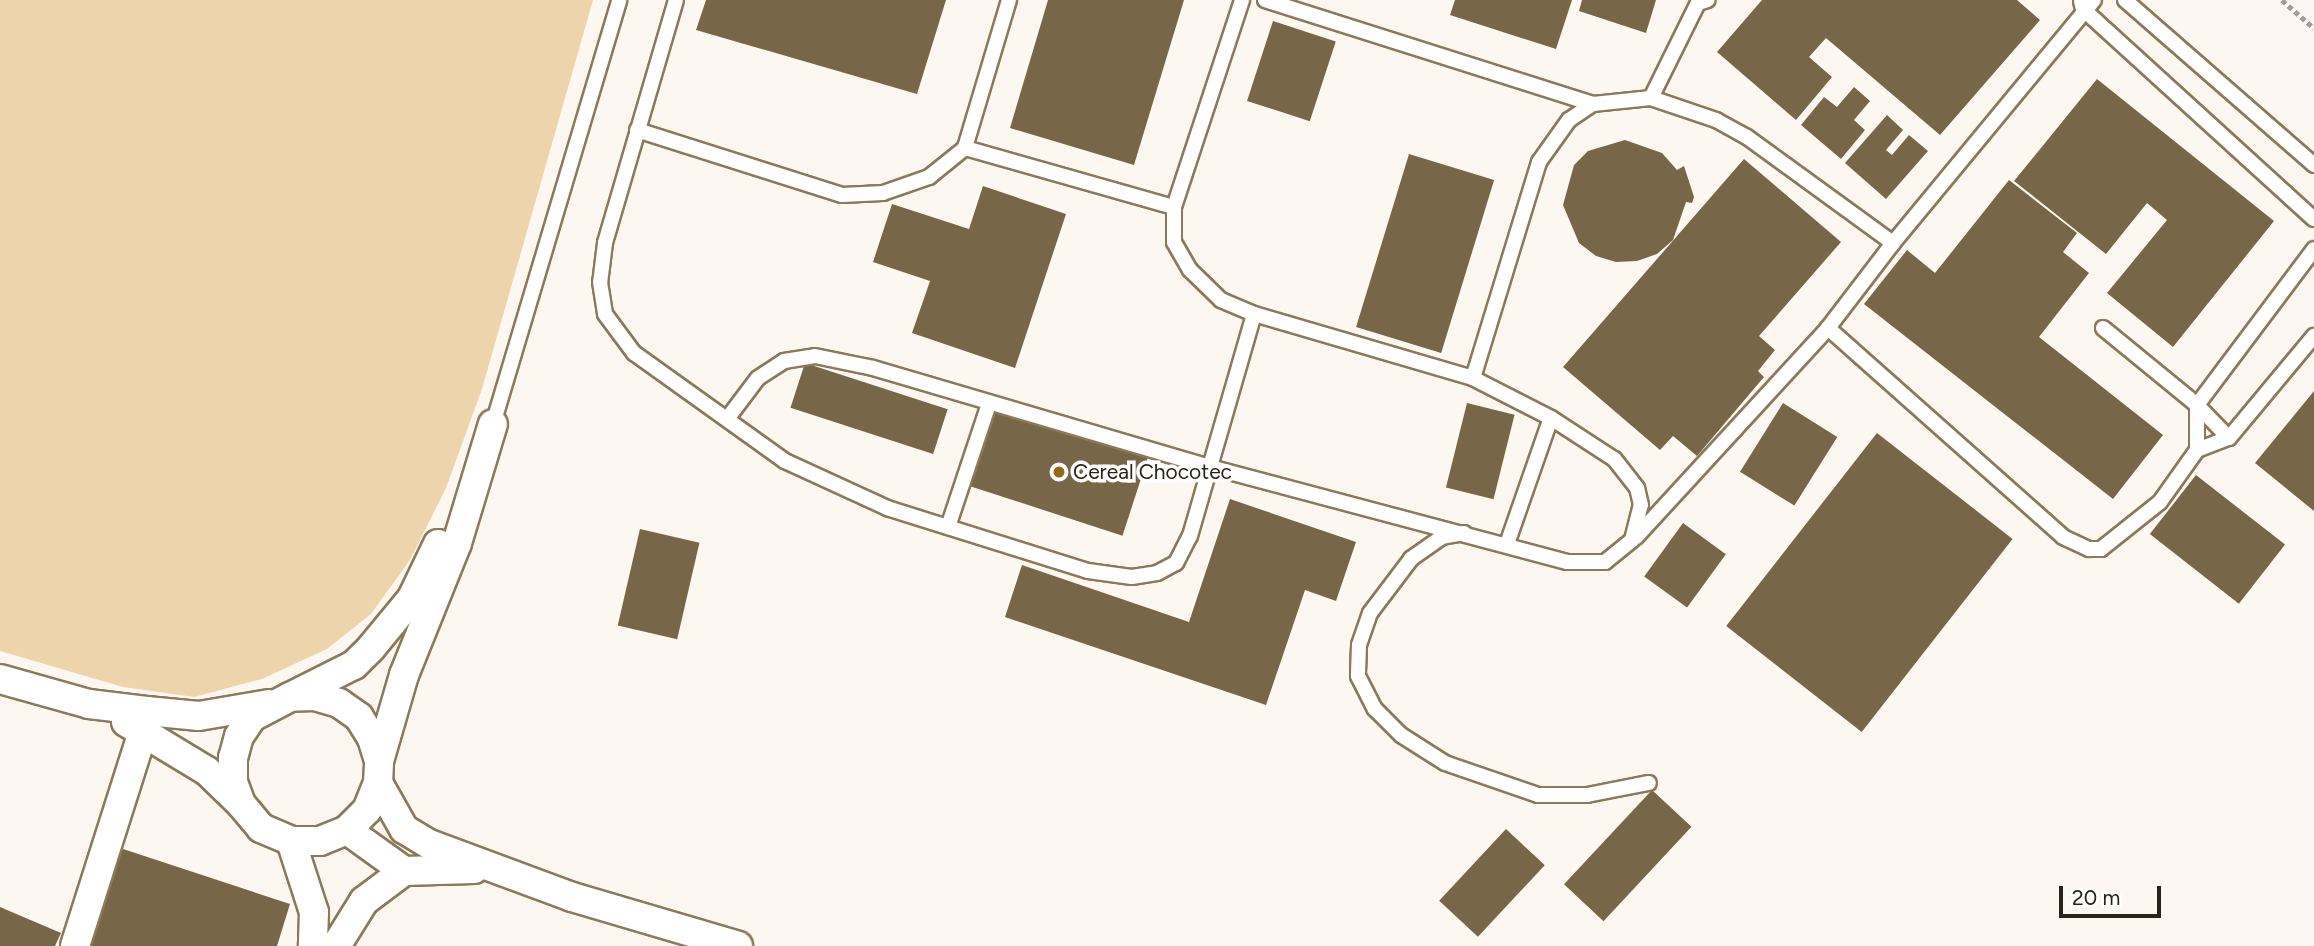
<!DOCTYPE html>
<style>
body{margin:0}
#map{position:relative;width:2314px;height:946px;overflow:hidden;background:#fcf8f1;font-family:Figtree,sans-serif}
div>[style]{position:absolute}
.green>*{inset:0;background:#eed4aa}
.building>*{inset:0;background:#786648;transform-origin:0 0}
.path>*{height:4.5px;margin-top:-2.25px;transform-origin:0;background:repeating-linear-gradient(90deg,#a49f96 0 5px,transparent 0 8.5px)}
.roads{filter:drop-shadow(2px 0 #8c795a) drop-shadow(-2px 0 #8c795a) drop-shadow(0 2px #8c795a) drop-shadow(0 -2px #8c795a)}
.lane>*{height:14px;margin:-7px;padding:0 7px;transform-origin:7px;border-radius:7px;background:#fff}
.street>*{height:28px;margin:-14px;padding:0 14px;transform-origin:14px;border-radius:14px;background:#fff}
.dots>*{width:19px;height:19px;translate:-50% -50%;box-sizing:border-box;border:4px solid #fff;border-radius:50%}
span{translate:-50% -50%;white-space:nowrap;text-align:center;line-height:1.15;-webkit-text-stroke:7px #fff;paint-order:stroke}
.poi-label{font-size:21px;color:#2a2216}
.left{translate:0 -50%;text-align:left}
.scale{position:absolute;left:2059px;top:886px;width:102px;height:32px;box-sizing:border-box;border:4px solid #2a2216;border-top:0;padding-left:9px;font-size:21px;line-height:24px;white-space:nowrap;color:#2a2216;-webkit-text-stroke:5px #fff;paint-order:stroke}
</style>
<div id="map">
<div class="green">
<div style="clip-path:polygon(0 0,593px 0,482px 389px,446px 488px,410px 560px,371px 614px,327px 649px,262px 679px,194px 697px,123px 687px,0 651px)"></div>
</div>
<div class="building">
<div style="clip-path:polygon(706px 0,946px 0,917px 94px,696px 30px)"></div>
<div style="clip-path:polygon(1048px 0,1184px 0,1134px 165px,1010px 128px)"></div>
<div style="clip-path:polygon(1455px 0,1572px 0,1556px 49px,1450px 15px)"></div>
<div style="clip-path:polygon(1582px 0,1656px 0,1646px 33px,1579px 11px)"></div>
<div style="clip-path:polygon(1762px 0,2017px 0,2040px 20px,1940px 135px,1826px 38px,1809px 57px,1832px 77px,1796px 120px,1717px 52px)"></div>
<div style="left:1273px;top:21px;width:66px;height:84px;rotate:18deg"></div>
<div style="clip-path:polygon(2097px 79px,2274px 221px,2173px 347px,2107px 293px,2167px 220px,2147px 203px,2106px 254px,2014px 181px)"></div>
<div style="clip-path:polygon(1854px 87px,1870px 101px,1854px 120px,1865px 130px,1841px 159px,1801px 125px,1824px 97px,1837px 107px)"></div>
<div style="clip-path:polygon(1887px 115px,1903px 130px,1886px 150px,1892px 155px,1909px 135px,1928px 151px,1886px 199px,1845px 163px)"></div>
<div style="clip-path:polygon(1625px 140px,1662px 153px,1677px 170px,1684px 166px,1694px 197px,1692px 203px,1686px 202px,1673px 240px,1657px 254px,1637px 261px,1616px 262px,1596px 256px,1579px 243px,1563px 205px,1574px 165px,1588px 151px)"></div>
<div style="left:1409px;top:154px;width:89px;height:181px;rotate:17deg"></div>
<div style="clip-path:polygon(1744px 159px,1841px 242px,1759px 336px,1775px 350px,1758px 371px,1764px 377px,1697px 456px,1673px 436px,1660px 450px,1563px 367px)"></div>
<div style="clip-path:polygon(2009px 180px,2077px 233px,2063px 252px,2089px 273px,2039px 337px,2163px 435px,2113px 499px,1864px 304px,1907px 250px,1935px 273px)"></div>
<div style="clip-path:polygon(983px 186px,1066px 214px,1015px 368px,912px 333px,930px 281px,873px 262px,892px 204px,969px 229px)"></div>
<div style="left:805px;top:363px;width:150px;height:47px;rotate:18deg"></div>
<div style="clip-path:polygon(2314px 391px,2314px 511px,2255px 463px)"></div>
<div style="left:1467px;top:403px;width:49px;height:87px;rotate:14deg"></div>
<div style="left:1783px;top:403px;width:64px;height:81px;rotate:32deg"></div>
<div style="left:995px;top:407px;width:161px;height:83px;rotate:18deg"></div>
<div style="left:1877px;top:433px;width:172px;height:245px;rotate:38deg"></div>
<div style="left:2196px;top:475px;width:113px;height:75px;rotate:38deg"></div>
<div style="clip-path:polygon(1230px 499px,1356px 542px,1336px 601px,1305px 590px,1266px 705px,1005px 617px,1022px 565px,1189px 622px)"></div>
<div style="left:1683px;top:523px;width:53px;height:66px;rotate:36deg"></div>
<div style="left:640px;top:529px;width:61px;height:99px;rotate:13deg"></div>
<div style="left:1652px;top:790px;width:54px;height:129px;rotate:43deg"></div>
<div style="left:1506px;top:829px;width:53px;height:98px;rotate:43deg"></div>
<div style="clip-path:polygon(114px 846px,290px 904px,277px 946px,82px 946px)"></div>
<div style="clip-path:polygon(0 907px,61px 933px,55px 946px,0 946px)"></div>
</div>
<div class="path">
<div style="left:2282px;top:0;width:43px;rotate:41.2deg"></div>
</div>
<div class="roads">
<div class="lane">
<div style="left:676px;top:0;width:253px;rotate:106.3deg"></div>
<div style="left:605px;top:243px;width:39px;rotate:97deg"></div>
<div style="left:600px;top:282px;width:32px;rotate:81deg"></div>
<div style="left:605px;top:314px;width:49px;rotate:53.4deg"></div>
<div style="left:634px;top:353px;width:186px;rotate:35.6deg"></div>
<div style="left:785px;top:461px;width:112px;rotate:24.7deg"></div>
<div style="left:887px;top:508px;width:211px;rotate:17.4deg"></div>
<div style="left:1088px;top:571px;width:44px;rotate:7.8deg"></div>
<div style="left:1132px;top:577px;width:25px;rotate:-9deg"></div>
<div style="left:1157px;top:573px;width:21px;rotate:-28deg"></div>
<div style="left:1176px;top:563px;width:30px;rotate:-63deg"></div>
<div style="left:1190px;top:536px;width:231px;rotate:-73.9deg"></div>
<div style="left:1009px;top:0;width:154px;rotate:106.6deg"></div>
<div style="left:965px;top:148px;width:217px;rotate:15.8deg"></div>
<div style="left:1174px;top:207px;width:218px;rotate:-71.8deg"></div>
<div style="left:1265px;top:0;width:344px;rotate:17.6deg"></div>
<div style="left:2125px;top:0;width:251px;rotate:41.1deg"></div>
<div style="left:2081px;top:1px;width:8px;rotate:76deg"></div>
<div style="left:2083px;top:9px;width:312px;rotate:42.3deg"></div>
<div style="left:1651px;top:98px;width:106px;rotate:-63.7deg"></div>
<div style="left:1698px;top:3px;width:10px;rotate:-17deg"></div>
<div style="left:637px;top:130px;width:215px;rotate:17.6deg"></div>
<div style="left:842px;top:195px;width:41px;rotate:-2.8deg"></div>
<div style="left:883px;top:193px;width:49px;rotate:-19.2deg"></div>
<div style="left:929px;top:177px;width:46px;rotate:-38.9deg"></div>
<div style="left:1828px;top:328px;width:314px;rotate:41.6deg"></div>
<div style="left:2063px;top:537px;width:29px;rotate:25deg"></div>
<div style="left:2089px;top:549px;width:12px"></div>
<div style="left:2101px;top:549px;width:75px;rotate:-38.5deg"></div>
<div style="left:2160px;top:502px;width:64px;rotate:-54.6deg"></div>
<div style="left:2197px;top:450px;width:34px;rotate:-21deg"></div>
<div style="left:2229px;top:438px;width:133px;rotate:-50.2deg"></div>
<div style="left:2103px;top:328px;width:122px;rotate:39.3deg"></div>
<div style="left:2197px;top:405px;width:46px;rotate:45.9deg"></div>
<div style="left:1473px;top:378px;width:226px;rotate:-73deg"></div>
<div style="left:1539px;top:162px;width:52px;rotate:-54.5deg"></div>
<div style="left:1569px;top:120px;width:29px;rotate:-34deg"></div>
<div style="left:1593px;top:104px;width:58px;rotate:-5.9deg"></div>
<div style="left:1651px;top:98px;width:69px;rotate:18.7deg"></div>
<div style="left:1716px;top:120px;width:35px;rotate:29deg"></div>
<div style="left:1747px;top:137px;width:180px;rotate:36deg"></div>
<div style="left:727px;top:419px;width:51px;rotate:-52.9deg"></div>
<div style="left:758px;top:378px;width:31px;rotate:-33deg"></div>
<div style="left:784px;top:361px;width:31px;rotate:-9deg"></div>
<div style="left:815px;top:356px;width:59px;rotate:11.7deg"></div>
<div style="left:873px;top:368px;width:351px;rotate:16.4deg"></div>
<div style="left:1210px;top:467px;width:369px;rotate:14.9deg"></div>
<div style="left:1567px;top:562px;width:38px"></div>
<div style="left:1605px;top:562px;width:35px;rotate:-39deg"></div>
<div style="left:1632px;top:540px;width:36px;rotate:-76deg"></div>
<div style="left:1641px;top:505px;width:17px;rotate:-103deg"></div>
<div style="left:1637px;top:488px;width:37px;rotate:-128deg"></div>
<div style="left:1614px;top:459px;width:75px;rotate:-146.9deg"></div>
<div style="left:1551px;top:418px;width:88px;rotate:-152.9deg"></div>
<div style="left:1473px;top:378px;width:228px;rotate:-163.7deg"></div>
<div style="left:1254px;top:314px;width:36px;rotate:-157deg"></div>
<div style="left:1221px;top:300px;width:43px;rotate:-135.9deg"></div>
<div style="left:1190px;top:270px;width:32px;rotate:-120deg"></div>
<div style="left:1174px;top:242px;width:35px;rotate:-90deg"></div>
<div style="left:493px;top:424px;width:442px;rotate:-73.4deg"></div>
<div style="left:2197px;top:450px;width:45px;rotate:-90deg"></div>
<div style="left:2197px;top:405px;width:195px;rotate:-53.1deg"></div>
<div style="left:948px;top:527px;width:130px;rotate:-71.6deg"></div>
<div style="left:1464px;top:533px;width:22px;rotate:170deg"></div>
<div style="left:1442px;top:537px;width:38px;rotate:145deg"></div>
<div style="left:1411px;top:559px;width:68px;rotate:127.2deg"></div>
<div style="left:1370px;top:613px;width:34px;rotate:109deg"></div>
<div style="left:1359px;top:645px;width:31px;rotate:92deg"></div>
<div style="left:1358px;top:676px;width:37px;rotate:63deg"></div>
<div style="left:1375px;top:709px;width:37px;rotate:45deg"></div>
<div style="left:1401px;top:735px;width:52px;rotate:32.5deg"></div>
<div style="left:1445px;top:763px;width:98px;rotate:19deg"></div>
<div style="left:1538px;top:795px;width:49px"></div>
<div style="left:1587px;top:795px;width:63px;rotate:-11deg"></div>
<div style="left:1636px;top:537px;width:284px;rotate:-47.4deg"></div>
<div style="left:1828px;top:328px;width:107px;rotate:-52.6deg"></div>
<div style="left:1893px;top:243px;width:315px;rotate:-50.4deg"></div>
<div style="left:1507px;top:544px;width:133px;rotate:-70.8deg"></div>
</div>
<div class="street">
<div style="left:0;top:679px;width:92px;rotate:15.7deg"></div>
<div style="left:89px;top:704px;width:58px;rotate:6.9deg"></div>
<div style="left:147px;top:711px;width:52px;rotate:5.5deg"></div>
<div style="left:199px;top:716px;width:71px;rotate:-9.7deg"></div>
<div style="left:292px;top:696px;width:69px;rotate:-26.6deg"></div>
<div style="left:354px;top:665px;width:24px;rotate:-45deg"></div>
<div style="left:371px;top:648px;width:65px;rotate:-50.6deg"></div>
<div style="left:412px;top:598px;width:60px;rotate:-64.3deg"></div>
<div style="left:126px;top:722px;width:95px;rotate:31.2deg"></div>
<div style="left:207px;top:771px;width:47px;rotate:44.1deg"></div>
<div style="left:379px;top:761px;width:90px;rotate:-73.8deg"></div>
<div style="left:404px;top:675px;width:142px;rotate:-68.1deg"></div>
<div style="left:457px;top:543px;width:124px;rotate:-73.2deg"></div>
<div style="left:378px;top:783px;width:53px;rotate:60.5deg"></div>
<div style="left:404px;top:829px;width:29px;rotate:31deg"></div>
<div style="left:429px;top:844px;width:153px;rotate:20.3deg"></div>
<div style="left:572px;top:897px;width:173px;rotate:16.4deg"></div>
<div style="left:347px;top:830px;width:70px;rotate:35.7deg"></div>
<div style="left:291px;top:841px;width:29px"></div>
<div style="left:320px;top:841px;width:29px;rotate:-22deg"></div>
<div style="left:347px;top:830px;width:28px;rotate:-45deg"></div>
<div style="left:367px;top:810px;width:29px;rotate:-68deg"></div>
<div style="left:378px;top:783px;width:22px;rotate:-87deg"></div>
<div style="left:379px;top:761px;width:24px;rotate:-107deg"></div>
<div style="left:372px;top:738px;width:25px;rotate:-122deg"></div>
<div style="left:359px;top:717px;width:24px;rotate:-145deg"></div>
<div style="left:339px;top:703px;width:25px;rotate:-164deg"></div>
<div style="left:315px;top:696px;width:25px;rotate:178deg"></div>
<div style="left:290px;top:697px;width:43px;rotate:152.2deg"></div>
<div style="left:252px;top:717px;width:23px;rotate:124deg"></div>
<div style="left:239px;top:736px;width:23px;rotate:105deg"></div>
<div style="left:233px;top:758px;width:24px;rotate:90deg"></div>
<div style="left:233px;top:782px;width:23px;rotate:70deg"></div>
<div style="left:241px;top:804px;width:31px;rotate:50deg"></div>
<div style="left:261px;top:828px;width:33px;rotate:23deg"></div>
<div style="left:291px;top:841px;width:75px;rotate:72.1deg"></div>
<div style="left:314px;top:912px;width:34px;rotate:92deg"></div>
<div style="left:75px;top:946px;width:225px;rotate:-72.4deg"></div>
<div style="left:336px;top:946px;width:53px;rotate:-58.1deg"></div>
<div style="left:364px;top:901px;width:50px;rotate:-36.9deg"></div>
<div style="left:404px;top:871px;width:70px;rotate:-1.6deg"></div>
</div>
</div>
<div class="dots">
<div style="left:1059px;top:472px;background:#926912"></div>
</div>
<div class="poi-label">
<span class="left" style="left:1073px;top:472px">Cereal Chocotec</span>
</div>
<div class="scale">20 m</div>
</div>
